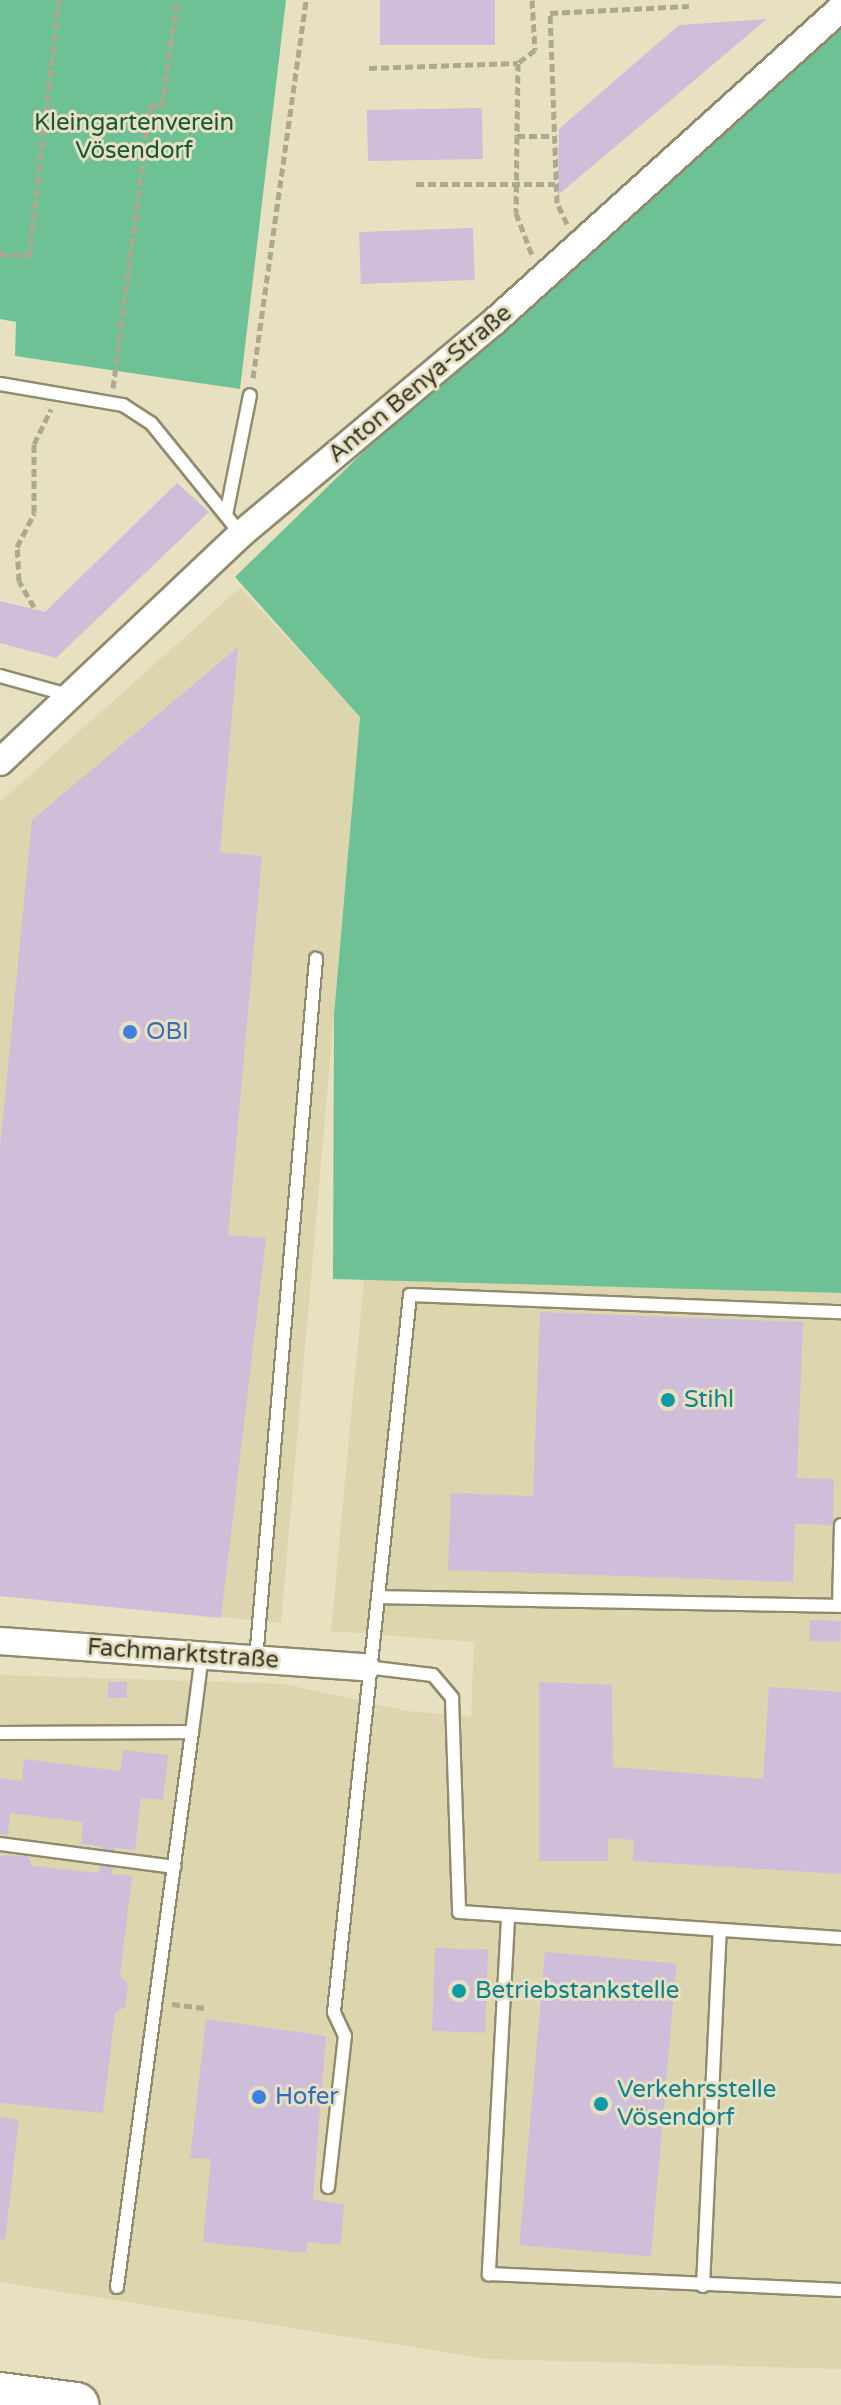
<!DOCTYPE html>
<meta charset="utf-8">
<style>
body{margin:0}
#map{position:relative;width:841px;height:2405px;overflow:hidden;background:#e7e0c1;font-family:"Varela Round",sans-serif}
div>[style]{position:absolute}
.built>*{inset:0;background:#ddd5ae}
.green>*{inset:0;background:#6ec195}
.building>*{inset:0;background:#cfbed9;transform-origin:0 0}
.path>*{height:5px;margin-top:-2.5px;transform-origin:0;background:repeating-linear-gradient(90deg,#aea88f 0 8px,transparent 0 12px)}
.roads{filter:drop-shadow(2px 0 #918b6d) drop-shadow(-2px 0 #918b6d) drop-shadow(0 2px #918b6d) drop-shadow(0 -2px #918b6d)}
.service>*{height:12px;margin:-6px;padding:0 6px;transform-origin:6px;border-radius:6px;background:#fff}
.minor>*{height:26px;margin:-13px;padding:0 13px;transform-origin:13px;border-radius:13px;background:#fff}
.motorway>*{height:44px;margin:-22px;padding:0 22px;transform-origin:22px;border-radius:22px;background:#fff}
.dots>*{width:22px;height:22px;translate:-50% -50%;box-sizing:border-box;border:4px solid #e7e0c1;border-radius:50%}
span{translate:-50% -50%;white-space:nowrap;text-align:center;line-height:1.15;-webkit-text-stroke:6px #e7e0c1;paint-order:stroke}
.park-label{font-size:24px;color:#13583a}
.street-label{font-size:24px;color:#3a382b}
.shop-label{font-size:24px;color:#366cbe}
.left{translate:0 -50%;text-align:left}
.culture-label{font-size:24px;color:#0d838f}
</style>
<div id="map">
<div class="built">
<div style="clip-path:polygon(240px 588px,360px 716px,281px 1623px,0 1596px,0 802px)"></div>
<div style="clip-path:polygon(364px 1279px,841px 1293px,841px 2369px,489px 2359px,0 2282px,0 1675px,284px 1684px,407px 1711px,471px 1717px,474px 1642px,331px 1631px)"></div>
</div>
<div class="green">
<div style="clip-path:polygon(0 0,286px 0,240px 389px,15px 356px,16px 322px,0 319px)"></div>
<div style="clip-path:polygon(841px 22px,841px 1293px,333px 1279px,334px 1015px,360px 717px,235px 577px,395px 421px)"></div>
</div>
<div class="building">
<div style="left:380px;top:0;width:115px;height:45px"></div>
<div style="clip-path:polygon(767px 19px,558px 195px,559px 129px,679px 25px)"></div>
<div style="left:482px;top:108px;width:51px;height:115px;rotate:89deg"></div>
<div style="left:473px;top:228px;width:52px;height:114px;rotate:88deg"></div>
<div style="clip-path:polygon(177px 483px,209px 512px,56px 658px,0 643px,0 601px,45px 612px)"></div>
<div style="clip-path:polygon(238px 647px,220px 852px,262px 856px,228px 1235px,266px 1238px,221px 1618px,0 1596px,0 1148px,32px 820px)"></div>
<div style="clip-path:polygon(540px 1312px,803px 1322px,797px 1478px,834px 1479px,833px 1525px,795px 1524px,793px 1582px,448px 1570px,451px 1493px,533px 1496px)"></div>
<div style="left:810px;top:1620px;width:31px;height:21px;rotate:2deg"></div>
<div style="left:108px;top:1682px;width:19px;height:16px"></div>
<div style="clip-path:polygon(539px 1682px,612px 1685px,613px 1767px,763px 1779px,769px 1687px,841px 1692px,841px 1874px,633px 1861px,634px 1840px,608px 1838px,608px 1861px,539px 1861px)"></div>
<div style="clip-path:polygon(123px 1750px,168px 1755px,163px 1800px,141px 1798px,135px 1850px,115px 1848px,112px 1874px,132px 1876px,120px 1976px,128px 1984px,125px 2007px,115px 2013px,103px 2113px,0 2103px,0 1856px,28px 1855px,32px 1866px,99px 1873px,101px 1846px,81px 1844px,83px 1822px,10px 1813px,8px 1835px,0 1834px,0 1778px,22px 1781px,24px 1759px,120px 1771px)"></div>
<div style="left:435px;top:1948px;width:53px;height:83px;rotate:2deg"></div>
<div style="left:545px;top:1952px;width:132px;height:294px;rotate:5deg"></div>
<div style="clip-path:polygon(206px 2019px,326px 2036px,313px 2199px,344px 2205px,341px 2245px,307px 2242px,306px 2253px,203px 2242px,211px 2159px,190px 2158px)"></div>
<div style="clip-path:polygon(0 2117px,19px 2120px,5px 2240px,0 2239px)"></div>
</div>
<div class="path">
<div style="left:532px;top:0;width:50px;rotate:86.6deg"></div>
<div style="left:535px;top:50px;width:21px;rotate:143deg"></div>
<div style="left:518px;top:63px;width:73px;rotate:90.8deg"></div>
<div style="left:517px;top:136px;width:36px"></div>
<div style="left:369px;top:68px;width:149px;rotate:-1.9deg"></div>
<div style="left:517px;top:136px;width:77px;rotate:90.7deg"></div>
<div style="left:516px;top:213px;width:45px;rotate:69.1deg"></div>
<div style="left:416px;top:184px;width:139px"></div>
<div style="left:567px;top:224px;width:23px;rotate:-115deg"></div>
<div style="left:557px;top:203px;width:190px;rotate:-92.1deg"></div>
<div style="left:550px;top:13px;width:139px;rotate:-2.9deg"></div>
<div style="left:0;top:254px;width:29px;rotate:4deg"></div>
<div style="left:29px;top:256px;width:258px;rotate:-83.3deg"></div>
<div style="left:253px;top:378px;width:382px;rotate:-82deg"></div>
<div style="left:113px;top:388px;width:284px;rotate:-82.5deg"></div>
<div style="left:150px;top:106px;width:12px"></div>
<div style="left:162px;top:106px;width:107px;rotate:-81.9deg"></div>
<div style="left:34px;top:607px;width:30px;rotate:-120deg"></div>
<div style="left:19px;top:581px;width:34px;rotate:-93deg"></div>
<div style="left:17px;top:547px;width:38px;rotate:-63deg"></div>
<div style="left:34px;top:513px;width:69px;rotate:-90deg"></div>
<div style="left:34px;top:444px;width:39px;rotate:-64deg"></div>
<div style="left:172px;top:2004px;width:35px;rotate:7deg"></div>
</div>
<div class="roads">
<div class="service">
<div style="left:0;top:384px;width:125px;rotate:9.7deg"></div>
<div style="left:123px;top:405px;width:33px;rotate:33deg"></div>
<div style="left:151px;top:423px;width:143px;rotate:51deg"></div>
<div style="left:226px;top:515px;width:122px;rotate:-78.7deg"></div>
<div style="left:0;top:676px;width:71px;rotate:15.6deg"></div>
<div style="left:380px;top:1597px;width:459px;rotate:1.1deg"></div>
<div style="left:839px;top:1606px;width:81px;rotate:-88.6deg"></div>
<div style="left:256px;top:1659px;width:703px;rotate:-85.1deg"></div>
<div style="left:366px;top:1667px;width:67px;rotate:6.8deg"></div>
<div style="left:433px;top:1675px;width:30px;rotate:50deg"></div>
<div style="left:452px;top:1698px;width:214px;rotate:88.1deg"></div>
<div style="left:459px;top:1912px;width:383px;rotate:3.9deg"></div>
<div style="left:192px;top:1732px;width:78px;rotate:-82.6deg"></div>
<div style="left:0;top:1733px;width:192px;rotate:-0.3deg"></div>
<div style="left:192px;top:1732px;width:560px;rotate:97.7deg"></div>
<div style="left:0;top:1844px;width:176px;rotate:7.5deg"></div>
<div style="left:508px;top:1919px;width:356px;rotate:93.1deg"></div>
<div style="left:489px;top:2274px;width:352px;rotate:2.6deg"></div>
<div style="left:328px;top:2187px;width:152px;rotate:-83.6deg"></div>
<div style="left:345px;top:2036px;width:26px;rotate:-115deg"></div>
<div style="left:334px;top:2012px;width:721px;rotate:-83.95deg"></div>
<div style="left:410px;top:1295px;width:431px;rotate:2.3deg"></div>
<div style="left:703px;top:2286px;width:354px;rotate:-87.3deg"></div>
</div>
<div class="minor">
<div style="left:0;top:762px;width:332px;rotate:-43.4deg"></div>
<div style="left:241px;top:534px;width:331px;rotate:-40deg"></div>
<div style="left:495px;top:321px;width:467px;rotate:-42.1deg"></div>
<div style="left:0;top:1641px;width:367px;rotate:4.1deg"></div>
</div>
<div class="motorway">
<div style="left:0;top:2395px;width:77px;rotate:7.5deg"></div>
</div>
</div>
<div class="dots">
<div style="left:130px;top:1032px;background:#3f7fe0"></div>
<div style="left:668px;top:1400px;background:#0f9aa8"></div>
<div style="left:459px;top:1991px;background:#0f9aa8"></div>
<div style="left:259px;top:2097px;background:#3f7fe0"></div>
<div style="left:601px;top:2104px;background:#0f9aa8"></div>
</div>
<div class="park-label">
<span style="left:134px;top:137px">Kleingartenverein<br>Vösendorf</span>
</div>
<div class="street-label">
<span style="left:420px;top:384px;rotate:-40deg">Anton Benya-Straße</span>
<span style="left:183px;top:1654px;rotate:4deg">Fachmarktstraße</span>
</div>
<div class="shop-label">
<span class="left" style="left:146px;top:1032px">OBI</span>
<span class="left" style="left:275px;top:2097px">Hofer</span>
</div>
<div class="culture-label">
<span class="left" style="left:684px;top:1400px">Stihl</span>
<span class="left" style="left:475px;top:1991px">Betriebstankstelle</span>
<span class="left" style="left:617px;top:2104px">Verkehrsstelle<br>Vösendorf</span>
</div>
</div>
